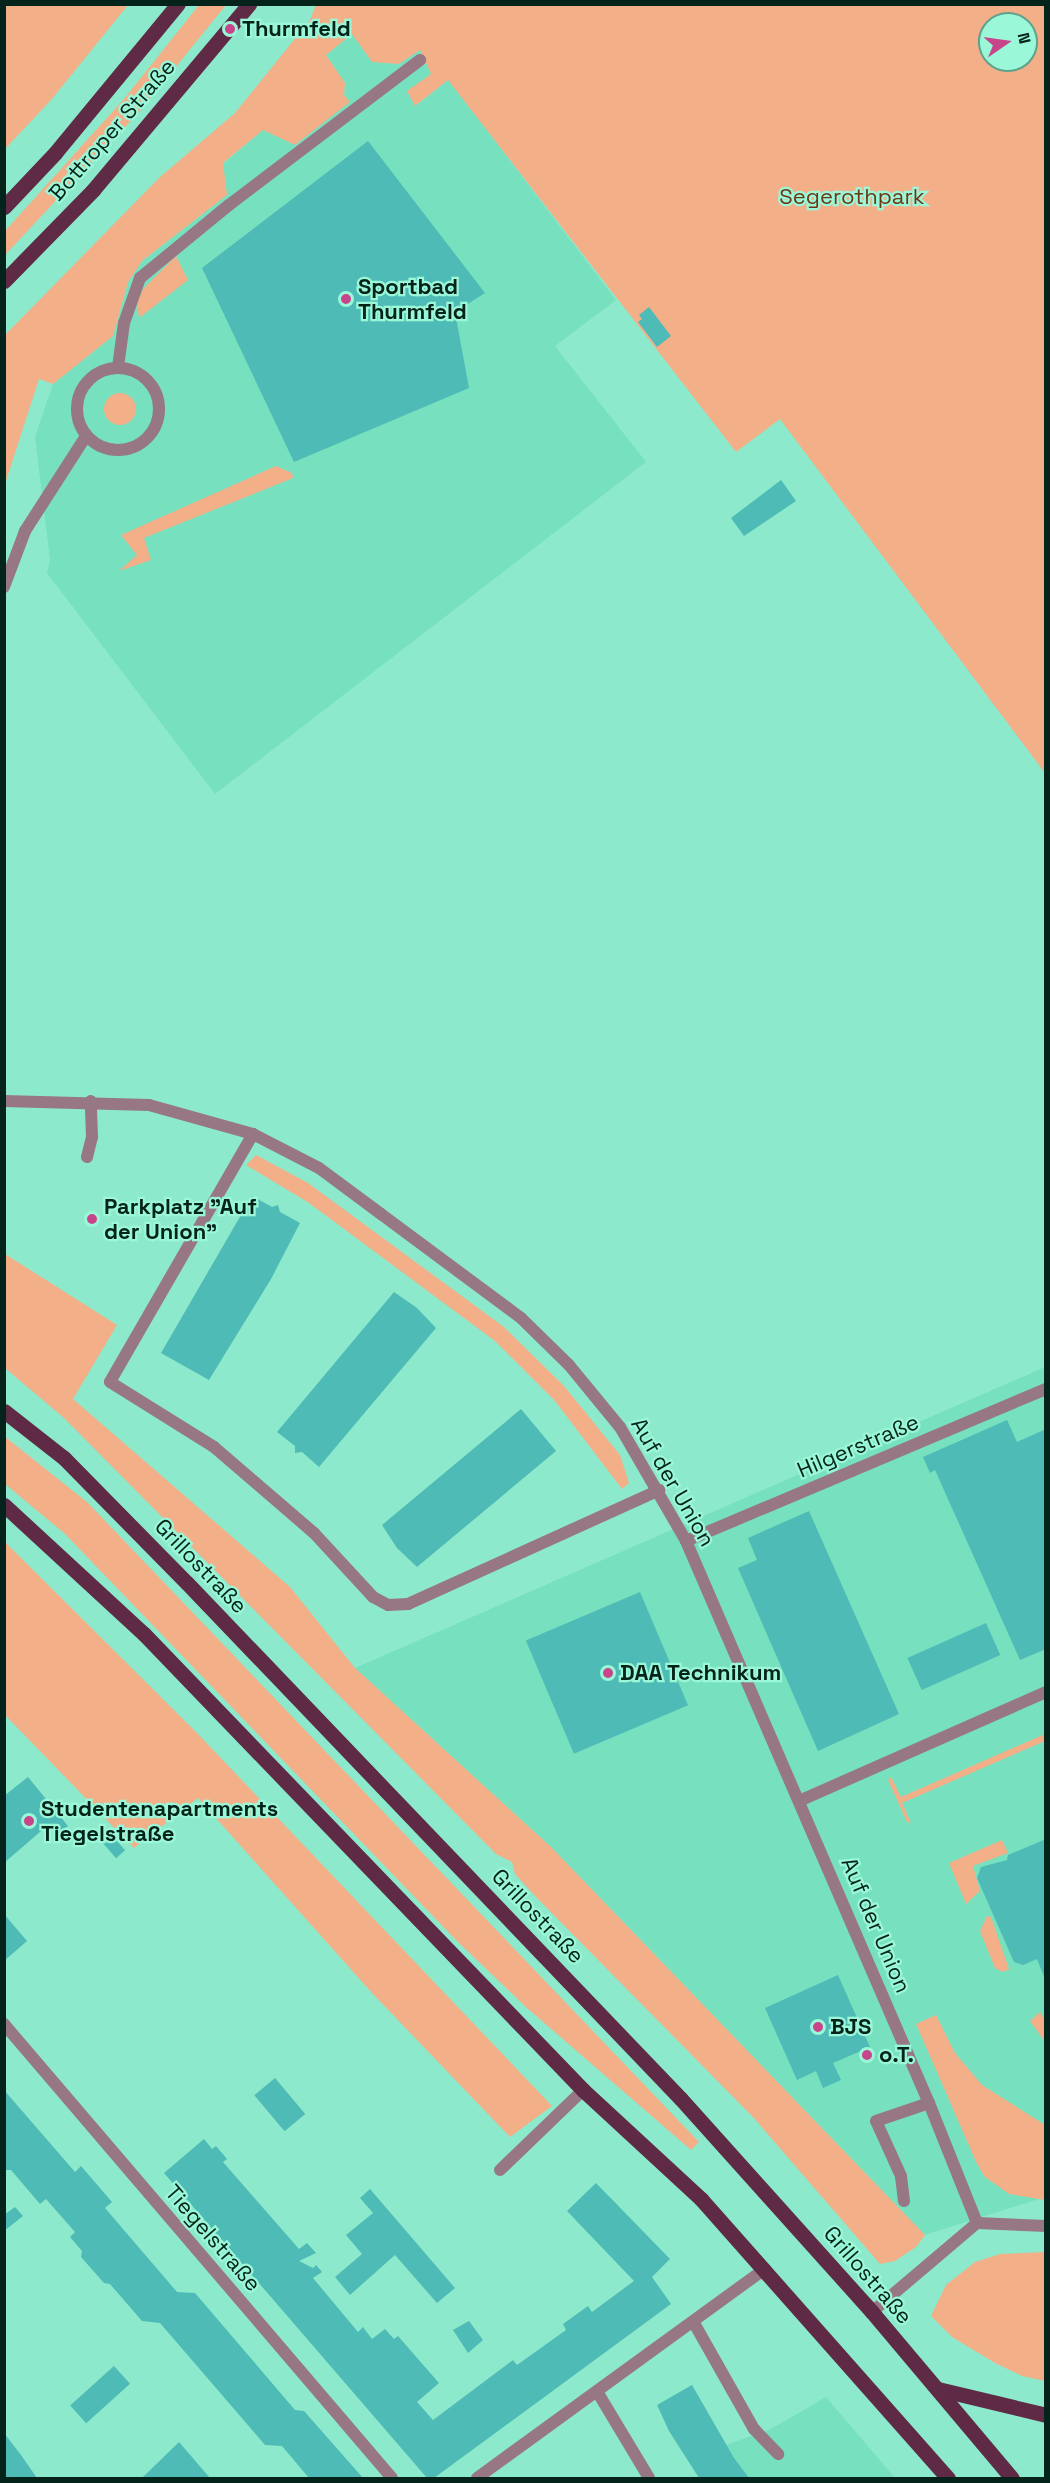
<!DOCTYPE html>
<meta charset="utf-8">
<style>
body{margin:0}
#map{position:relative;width:1050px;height:2483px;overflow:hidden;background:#8de9cb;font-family:"Space Grotesk",sans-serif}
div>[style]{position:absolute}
.built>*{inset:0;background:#77e0bf}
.green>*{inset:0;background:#f2af88}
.round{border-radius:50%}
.building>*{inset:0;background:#4ebbb6;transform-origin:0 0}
.service>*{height:12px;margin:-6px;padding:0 6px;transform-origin:6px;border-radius:6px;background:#977784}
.minor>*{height:12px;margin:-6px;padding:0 6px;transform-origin:6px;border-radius:6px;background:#977784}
.minor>.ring{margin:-6px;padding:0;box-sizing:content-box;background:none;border:12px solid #977784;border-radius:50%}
.primary>*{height:15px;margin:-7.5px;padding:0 7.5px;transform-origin:7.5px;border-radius:7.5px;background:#5f2a45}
.dots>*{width:16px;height:16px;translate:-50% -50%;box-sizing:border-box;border:3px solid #9af7d8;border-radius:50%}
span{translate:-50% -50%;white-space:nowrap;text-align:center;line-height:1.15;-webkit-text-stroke:4.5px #9af7d8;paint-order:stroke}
.poi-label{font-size:22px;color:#04231a;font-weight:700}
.left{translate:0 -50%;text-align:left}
.street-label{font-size:22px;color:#04231a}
.park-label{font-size:22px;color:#6e3713}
.frame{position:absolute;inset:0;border:6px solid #04231a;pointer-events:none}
.north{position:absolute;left:978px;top:12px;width:60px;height:60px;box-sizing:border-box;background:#9af7d8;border:2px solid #5ea28c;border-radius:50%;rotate:77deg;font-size:16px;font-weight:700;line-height:24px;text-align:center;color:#04231a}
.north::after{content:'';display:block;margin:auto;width:21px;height:27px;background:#c8458b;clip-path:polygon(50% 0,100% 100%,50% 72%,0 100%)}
</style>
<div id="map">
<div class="built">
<div style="clip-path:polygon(352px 34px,420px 49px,431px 74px,416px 106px,448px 79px,616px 300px,555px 346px,646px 462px,215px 794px,47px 573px,50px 560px,35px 437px,53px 384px,113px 336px,128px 282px,142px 261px,227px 195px,223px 164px,263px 130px,350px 102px,344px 95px,345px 83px,326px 55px)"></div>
<div style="clip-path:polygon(1045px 1367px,1045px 2197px,925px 2235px,551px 1847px,355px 1668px)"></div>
<div style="clip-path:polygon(826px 2397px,895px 2478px,699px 2478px,691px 2465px,726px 2445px,771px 2429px)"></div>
</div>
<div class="green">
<div style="clip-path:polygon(5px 4px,128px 5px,51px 100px,5px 149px)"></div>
<div style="clip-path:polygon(199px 5px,226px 5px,140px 111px,5px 255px,5px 231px,124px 99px)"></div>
<div style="clip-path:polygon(evenodd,316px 5px,1045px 5px,1045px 773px,780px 419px,736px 452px,448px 80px,415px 106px,407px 91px,431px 74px,420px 50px,399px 64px,372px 62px,352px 34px,326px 55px,345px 83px,344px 95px,350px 102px,295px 145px,263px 130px,223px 163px,227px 195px,142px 261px,128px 282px,113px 336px,53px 384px,39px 379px,5px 484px,5px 335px,160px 177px,235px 113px,310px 20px,316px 5px,990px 24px,1026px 24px,1026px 60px,990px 60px,990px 24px)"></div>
<div style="clip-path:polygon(176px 256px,188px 280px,139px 318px,137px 303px,143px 289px)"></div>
<div class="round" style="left:104px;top:393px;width:32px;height:32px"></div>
<div style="clip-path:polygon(276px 466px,292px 473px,293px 478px,144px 538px,151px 560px,119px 571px,137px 555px,121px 535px)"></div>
<div style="clip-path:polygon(256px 1155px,308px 1183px,504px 1327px,564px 1386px,620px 1455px,629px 1483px,622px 1489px,555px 1401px,495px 1341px,309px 1203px,246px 1165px)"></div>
<div style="clip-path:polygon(5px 1254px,117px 1325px,73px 1399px,290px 1587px,355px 1668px,551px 1847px,925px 2235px,916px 2247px,895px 2261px,880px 2264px,753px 2117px,536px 1897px,515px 1874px,512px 1862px,496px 1854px,64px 1418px,5px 1368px)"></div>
<div style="clip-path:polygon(4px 1436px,87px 1502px,699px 2142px,691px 2150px,527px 2008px,457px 1941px,64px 1533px,5px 1484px)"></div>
<div style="clip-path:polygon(5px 1542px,197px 1733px,552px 2106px,510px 2137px,372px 1993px,198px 1798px,134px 1848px,5px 1715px)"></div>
<div style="clip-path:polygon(1045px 1734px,1045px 1741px,902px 1803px,911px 1823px,907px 1822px,888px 1780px,891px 1777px,901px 1797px)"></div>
<div style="clip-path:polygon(1002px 1840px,1008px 1853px,973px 1866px,980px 1891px,966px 1904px,949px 1863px)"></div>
<div style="clip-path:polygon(987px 1916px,991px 1917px,1009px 1969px,1003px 1972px,995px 1968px,980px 1931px)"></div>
<div style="clip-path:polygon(1040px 2012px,1045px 2021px,1045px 2042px,1030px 2021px)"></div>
<div style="clip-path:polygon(936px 2015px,955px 2053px,982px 2085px,1045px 2125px,1045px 2200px,1009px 2194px,985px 2177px,977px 2164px,916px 2024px)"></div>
<div style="clip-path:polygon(1045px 2252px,1045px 2381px,1022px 2376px,995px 2363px,952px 2337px,931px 2316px,946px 2285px,975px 2262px,1000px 2254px)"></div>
</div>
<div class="building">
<div style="clip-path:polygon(368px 141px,485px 293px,455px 312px,469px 388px,294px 462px,202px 268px)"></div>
<div style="clip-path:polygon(649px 307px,671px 336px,657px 347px,638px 322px,642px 319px,639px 315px)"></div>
<div style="clip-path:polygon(781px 480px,796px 501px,744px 536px,731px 518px)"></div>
<div style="clip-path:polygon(252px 1196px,272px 1207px,278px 1205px,280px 1212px,300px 1223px,271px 1279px,209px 1380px,161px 1353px)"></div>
<div style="clip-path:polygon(394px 1292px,417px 1308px,436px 1328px,319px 1467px,302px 1452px,295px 1453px,295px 1446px,277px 1432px)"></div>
<div style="clip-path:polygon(521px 1409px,556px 1451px,417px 1567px,397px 1548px,382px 1525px)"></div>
<div style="clip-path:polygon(1007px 1420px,1017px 1442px,1046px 1429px,1046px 1649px,1020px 1660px,935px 1470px,930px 1473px,923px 1457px)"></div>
<div style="clip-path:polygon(809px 1511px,899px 1714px,818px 1751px,738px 1568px,757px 1560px,748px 1538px)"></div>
<div style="left:640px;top:1592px;width:123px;height:124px;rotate:67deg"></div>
<div style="left:986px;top:1623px;width:35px;height:86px;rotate:66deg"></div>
<div style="clip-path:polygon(28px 1777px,68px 1826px,57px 1835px,48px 1825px,4px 1863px,4px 1796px)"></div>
<div style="left:110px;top:1833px;width:23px;height:12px;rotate:49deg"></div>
<div style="clip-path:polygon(1046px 1839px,1046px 1979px,1045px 1979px,1037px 1959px,1023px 1965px,1014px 1962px,977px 1878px,981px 1867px,1007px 1860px,1008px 1855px)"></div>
<div style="clip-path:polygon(4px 1914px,27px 1941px,4px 1961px)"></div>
<div style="clip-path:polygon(838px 1975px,870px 2047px,833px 2063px,841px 2080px,823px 2088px,816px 2071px,797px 2080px,765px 2008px)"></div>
<div style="left:275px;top:2078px;width:47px;height:27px;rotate:50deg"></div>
<div style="clip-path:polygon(4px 2090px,75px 2172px,81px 2166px,112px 2202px,105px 2208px,177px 2292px,195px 2293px,295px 2410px,304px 2411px,363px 2478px,309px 2478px,282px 2446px,265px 2445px,160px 2323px,142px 2321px,110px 2284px,104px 2283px,81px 2257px,82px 2251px,70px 2237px,75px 2232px,46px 2199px,40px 2204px,11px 2170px,4px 2170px)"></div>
<div style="clip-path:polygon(204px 2139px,212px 2149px,216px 2146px,227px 2159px,223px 2162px,299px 2249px,307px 2243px,316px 2253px,299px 2261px,313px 2268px,316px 2265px,322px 2272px,313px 2278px,358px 2332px,363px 2327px,372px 2339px,385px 2329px,394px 2339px,398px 2336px,439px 2383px,417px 2402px,433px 2420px,513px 2360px,517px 2365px,566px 2330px,563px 2324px,588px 2306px,592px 2312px,634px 2281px,567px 2211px,596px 2183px,670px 2259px,652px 2277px,671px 2304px,434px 2478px,427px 2478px,164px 2173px)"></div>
<div style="clip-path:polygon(370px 2189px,455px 2288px,437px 2303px,395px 2255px,350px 2295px,335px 2277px,362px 2254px,346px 2235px,373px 2213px,360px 2198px)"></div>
<div style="clip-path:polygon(15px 2207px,23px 2216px,4px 2231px,4px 2215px)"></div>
<div style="clip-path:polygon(469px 2321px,483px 2340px,468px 2353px,453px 2330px)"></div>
<div style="left:114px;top:2366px;width:24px;height:59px;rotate:48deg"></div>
<div style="clip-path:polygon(692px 2385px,734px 2458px,749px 2478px,699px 2478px,669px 2431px,657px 2405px)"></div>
<div style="clip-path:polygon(4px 2433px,21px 2455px,37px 2478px,4px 2478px)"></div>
<div style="clip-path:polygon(179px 2442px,210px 2478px,142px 2478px)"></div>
</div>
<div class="service">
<div style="left:118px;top:367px;width:44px;rotate:-82.2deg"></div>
<div style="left:124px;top:323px;width:48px;rotate:-70.4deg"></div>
<div style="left:140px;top:278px;width:115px;rotate:-39.4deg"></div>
<div style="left:229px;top:205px;width:240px;rotate:-37.2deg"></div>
<div style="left:253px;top:1134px;width:286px;rotate:120deg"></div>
<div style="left:110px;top:1382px;width:123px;rotate:32deg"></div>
<div style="left:214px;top:1447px;width:132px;rotate:40.7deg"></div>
<div style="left:314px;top:1533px;width:87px;rotate:47.3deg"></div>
<div style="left:373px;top:1597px;width:17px;rotate:28deg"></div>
<div style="left:388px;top:1605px;width:20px;rotate:-3deg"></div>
<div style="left:408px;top:1604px;width:276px;rotate:-24.4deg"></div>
<div style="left:87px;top:1157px;width:21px;rotate:-76deg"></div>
<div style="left:92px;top:1137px;width:36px;rotate:-92deg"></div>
<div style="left:799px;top:1801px;width:270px;rotate:-23.8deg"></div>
<div style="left:500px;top:2170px;width:115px;rotate:-43.9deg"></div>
<div style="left:904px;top:2201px;width:25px;rotate:-97deg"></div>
<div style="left:901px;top:2176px;width:60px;rotate:-114.4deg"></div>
<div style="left:876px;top:2121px;width:56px;rotate:-18.8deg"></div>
<div style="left:694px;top:2323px;width:122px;rotate:60.5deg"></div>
<div style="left:754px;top:2429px;width:35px;rotate:46deg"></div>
<div style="left:598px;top:2393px;width:99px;rotate:59deg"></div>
</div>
<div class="minor">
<div class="ring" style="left:77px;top:368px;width:70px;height:70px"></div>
<div style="left:4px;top:587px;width:60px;rotate:-69.4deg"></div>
<div style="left:25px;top:531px;width:113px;rotate:-57.3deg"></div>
<div style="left:4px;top:1101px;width:145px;rotate:1.6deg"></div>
<div style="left:149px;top:1105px;width:108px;rotate:15.6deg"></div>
<div style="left:253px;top:1134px;width:74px;rotate:27.3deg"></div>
<div style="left:319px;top:1168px;width:77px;rotate:36.6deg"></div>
<div style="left:381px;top:1214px;width:174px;rotate:36.6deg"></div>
<div style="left:521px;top:1318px;width:67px;rotate:44.4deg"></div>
<div style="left:569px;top:1365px;width:80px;rotate:50.6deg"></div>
<div style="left:620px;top:1427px;width:132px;rotate:59.9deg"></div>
<div style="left:686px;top:1541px;width:612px;rotate:66.62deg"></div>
<div style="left:929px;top:2103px;width:129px;rotate:68.2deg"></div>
<div style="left:686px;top:1541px;width:391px;rotate:-22.9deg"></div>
<div style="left:4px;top:2024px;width:597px;rotate:49.48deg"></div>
<div style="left:872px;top:2312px;width:138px;rotate:-40.3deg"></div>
<div style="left:977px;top:2223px;width:69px;rotate:2.5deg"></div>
<div style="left:477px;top:2478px;width:356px;rotate:-36deg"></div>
</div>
<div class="primary">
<div style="left:4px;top:207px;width:74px;rotate:-46.6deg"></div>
<div style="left:55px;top:153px;width:193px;rotate:-50.5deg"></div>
<div style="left:4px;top:281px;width:127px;rotate:-45.6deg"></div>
<div style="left:93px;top:190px;width:243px;rotate:-50deg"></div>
<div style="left:4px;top:1411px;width:76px;rotate:38.1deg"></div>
<div style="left:64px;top:1458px;width:175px;rotate:45.5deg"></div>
<div style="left:187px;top:1583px;width:714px;rotate:46.25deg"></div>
<div style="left:681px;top:2099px;width:286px;rotate:48.1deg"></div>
<div style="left:872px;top:2312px;width:217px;rotate:49.9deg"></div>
<div style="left:4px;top:1505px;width:190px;rotate:42.7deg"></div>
<div style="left:144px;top:1634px;width:633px;rotate:46.09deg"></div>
<div style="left:583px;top:2090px;width:161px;rotate:42.7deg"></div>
<div style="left:701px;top:2199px;width:373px;rotate:48.5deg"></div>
<div style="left:938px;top:2389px;width:111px;rotate:13.5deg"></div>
</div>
<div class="dots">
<div style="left:230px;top:29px;background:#c8458b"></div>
<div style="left:346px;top:299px;background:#c8458b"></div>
<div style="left:92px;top:1219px;background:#c8458b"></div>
<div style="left:608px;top:1673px;background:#c8458b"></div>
<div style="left:29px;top:1821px;background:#c8458b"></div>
<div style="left:818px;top:2027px;background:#c8458b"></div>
<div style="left:867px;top:2055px;background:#c8458b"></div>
</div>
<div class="poi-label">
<span class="left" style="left:242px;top:29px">Thurmfeld</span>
<span class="left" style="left:358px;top:299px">Sportbad<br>Thurmfeld</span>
<span class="left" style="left:104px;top:1219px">Parkplatz "Auf<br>der Union"</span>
<span class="left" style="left:620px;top:1673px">DAA Technikum</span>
<span class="left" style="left:41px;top:1821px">Studentenapartments<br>Tiegelstraße</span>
<span class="left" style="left:830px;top:2027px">BJS</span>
<span class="left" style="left:879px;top:2055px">o.T.</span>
</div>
<div class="street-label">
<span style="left:112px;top:130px;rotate:-49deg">Bottroper Straße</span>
<span style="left:858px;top:1446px;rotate:-23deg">Hilgerstraße</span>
<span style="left:673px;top:1482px;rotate:60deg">Auf der Union</span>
<span style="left:201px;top:1566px;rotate:46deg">Grillostraße</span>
<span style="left:538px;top:1916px;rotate:46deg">Grillostraße</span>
<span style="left:876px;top:1925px;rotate:67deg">Auf der Union</span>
<span style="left:213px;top:2238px;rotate:49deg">Tiegelstraße</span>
<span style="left:868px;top:2275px;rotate:49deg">Grillostraße</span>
</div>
<div class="park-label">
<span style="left:852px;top:197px">Segerothpark</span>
</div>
<div class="frame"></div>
<div class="north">N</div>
</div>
